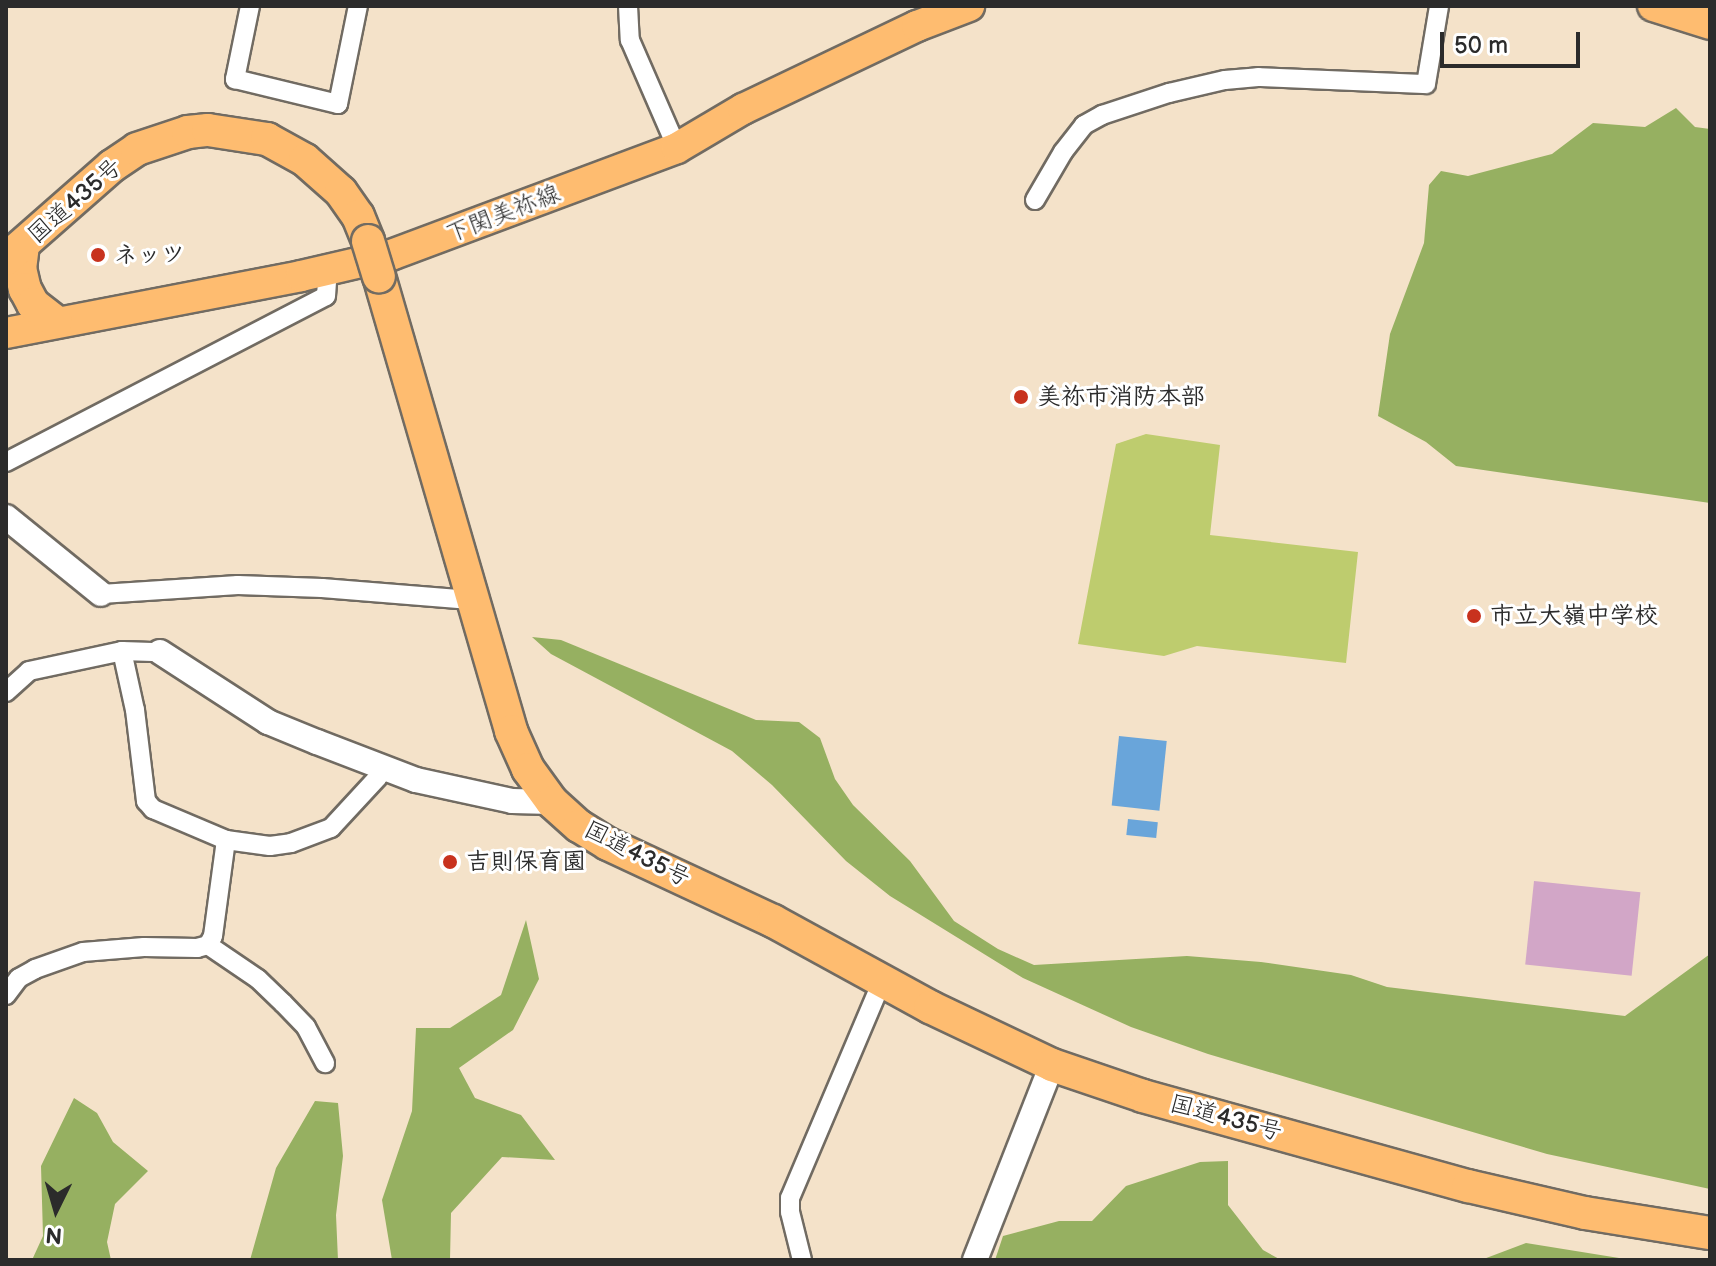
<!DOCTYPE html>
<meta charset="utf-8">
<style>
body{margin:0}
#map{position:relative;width:1716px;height:1266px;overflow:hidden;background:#f4e2c9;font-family:"Balsamiq Sans","Klee One",sans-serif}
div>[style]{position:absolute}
.green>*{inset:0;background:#becc6e}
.forest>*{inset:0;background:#96b061}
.water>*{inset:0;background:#69a5da;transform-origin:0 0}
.building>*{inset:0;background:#d2a6c7;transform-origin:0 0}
.roads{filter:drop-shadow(2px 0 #716b62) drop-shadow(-2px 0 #716b62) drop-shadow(0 2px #716b62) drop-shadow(0 -2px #716b62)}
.minor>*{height:18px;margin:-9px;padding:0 9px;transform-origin:9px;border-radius:9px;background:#fff}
.tertiary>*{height:24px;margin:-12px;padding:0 12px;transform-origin:12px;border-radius:12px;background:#fff}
.primary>*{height:30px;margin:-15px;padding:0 15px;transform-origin:15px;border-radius:15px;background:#febc70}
.trunk>*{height:32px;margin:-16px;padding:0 16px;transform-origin:16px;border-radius:16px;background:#febc70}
.bridges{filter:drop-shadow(2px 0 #716b62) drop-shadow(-2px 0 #716b62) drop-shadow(0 2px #716b62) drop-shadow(0 -2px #716b62)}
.trunk-bridge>*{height:32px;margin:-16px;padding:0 16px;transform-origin:16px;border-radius:16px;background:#febc70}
.dots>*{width:22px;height:22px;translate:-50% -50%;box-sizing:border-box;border:4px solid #fff;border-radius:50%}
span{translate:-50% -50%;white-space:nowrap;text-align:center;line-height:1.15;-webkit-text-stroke:6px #fff;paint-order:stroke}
.street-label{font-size:24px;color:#2b2b2b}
.poi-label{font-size:24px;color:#2b2b2b;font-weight:700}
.left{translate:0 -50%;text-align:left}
.frame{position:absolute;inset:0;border:8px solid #2b2b2b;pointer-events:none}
.north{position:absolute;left:16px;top:1170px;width:80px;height:80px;-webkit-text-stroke:6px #fff;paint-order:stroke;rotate:185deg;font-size:22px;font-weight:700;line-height:32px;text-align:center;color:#2b2b2b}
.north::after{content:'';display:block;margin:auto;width:28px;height:36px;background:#2b2b2b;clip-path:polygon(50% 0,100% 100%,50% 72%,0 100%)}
.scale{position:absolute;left:1440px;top:32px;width:140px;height:36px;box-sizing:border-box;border:4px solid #2b2b2b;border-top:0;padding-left:10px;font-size:24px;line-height:28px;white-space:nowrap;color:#2b2b2b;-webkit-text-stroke:6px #fff;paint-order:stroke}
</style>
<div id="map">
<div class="green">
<div style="clip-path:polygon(1146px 434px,1220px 445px,1210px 535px,1358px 552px,1346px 663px,1197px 646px,1164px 656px,1078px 644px,1116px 444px)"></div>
</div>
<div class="forest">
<div style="clip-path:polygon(1676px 108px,1695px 127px,1710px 129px,1710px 503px,1456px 466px,1426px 442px,1378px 416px,1390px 334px,1424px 243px,1429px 185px,1441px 171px,1468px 176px,1552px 154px,1593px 123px,1645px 127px)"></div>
<div style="clip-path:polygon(532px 637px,561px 640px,756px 720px,799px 722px,820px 738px,835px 779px,853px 805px,910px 861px,954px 921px,998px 949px,1034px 965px,1187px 956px,1261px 962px,1351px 975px,1387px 987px,1625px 1016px,1710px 954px,1710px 1189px,1547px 1154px,1208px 1054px,1131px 1027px,1023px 978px,890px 896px,846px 861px,772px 785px,732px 751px,551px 654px)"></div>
<div style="clip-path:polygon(526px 920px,539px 979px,513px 1030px,459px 1068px,475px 1098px,521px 1115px,555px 1160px,502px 1157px,451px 1213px,450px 1260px,392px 1260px,382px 1200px,412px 1111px,416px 1028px,450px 1028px,501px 995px)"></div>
<div style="clip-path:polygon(74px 1098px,97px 1113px,113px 1142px,148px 1171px,115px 1204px,107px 1242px,111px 1260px,32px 1260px,43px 1236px,41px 1166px)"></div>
<div style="clip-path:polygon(315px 1101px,338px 1103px,343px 1156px,336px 1215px,338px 1260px,250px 1260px,276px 1168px)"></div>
<div style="clip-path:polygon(1228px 1161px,1228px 1205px,1263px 1250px,1281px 1260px,995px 1260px,1003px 1236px,1059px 1221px,1092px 1221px,1126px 1186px,1200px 1162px)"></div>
<div style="clip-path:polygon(1526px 1243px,1619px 1258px,1622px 1260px,1481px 1260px)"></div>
</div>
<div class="water">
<div style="left:1119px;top:736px;width:48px;height:70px;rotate:6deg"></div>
<div style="left:1128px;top:819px;width:30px;height:16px;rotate:6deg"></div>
</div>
<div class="building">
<div style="left:1534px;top:881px;width:107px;height:84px;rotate:6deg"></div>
</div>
<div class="roads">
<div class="minor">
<div style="left:250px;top:6px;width:75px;rotate:101.6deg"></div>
<div style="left:235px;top:79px;width:106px;rotate:13.6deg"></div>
<div style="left:338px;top:104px;width:100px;rotate:-78.5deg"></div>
<div style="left:628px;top:6px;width:34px;rotate:87deg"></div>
<div style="left:630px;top:40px;width:118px;rotate:66.5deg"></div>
<div style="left:1035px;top:200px;width:56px;rotate:-59.7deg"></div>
<div style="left:1063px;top:152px;width:34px;rotate:-52deg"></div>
<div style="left:1084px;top:125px;width:21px;rotate:-29deg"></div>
<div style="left:1102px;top:115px;width:71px;rotate:-18.2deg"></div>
<div style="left:1169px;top:93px;width:57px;rotate:-13.1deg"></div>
<div style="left:1225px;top:80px;width:33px;rotate:-5deg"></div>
<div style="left:1258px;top:77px;width:168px;rotate:2.4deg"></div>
<div style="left:1426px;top:84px;width:79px;rotate:-80.5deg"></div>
<div style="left:6px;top:462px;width:360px;rotate:-27.4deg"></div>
<div style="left:326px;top:296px;width:26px;rotate:-86deg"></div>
<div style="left:101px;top:594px;width:137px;rotate:-3.8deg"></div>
<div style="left:238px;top:585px;width:84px;rotate:2deg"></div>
<div style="left:322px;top:588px;width:149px;rotate:4.6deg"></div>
<div style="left:122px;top:651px;width:60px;rotate:77.6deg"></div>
<div style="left:135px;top:710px;width:92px;rotate:83.1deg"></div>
<div style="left:146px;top:801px;width:11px;rotate:49deg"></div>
<div style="left:153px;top:809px;width:79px;rotate:23deg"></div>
<div style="left:6px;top:692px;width:31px;rotate:-42deg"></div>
<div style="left:29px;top:671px;width:95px;rotate:-12.1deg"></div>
<div style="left:122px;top:651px;width:38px;rotate:2deg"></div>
<div style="left:208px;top:945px;width:60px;rotate:34.2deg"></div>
<div style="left:258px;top:979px;width:35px;rotate:44deg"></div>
<div style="left:283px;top:1003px;width:33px;rotate:46deg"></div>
<div style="left:306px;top:1027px;width:41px;rotate:62.2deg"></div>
<div style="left:6px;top:995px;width:21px;rotate:-53deg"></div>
<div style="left:19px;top:978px;width:18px;rotate:-29deg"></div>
<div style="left:35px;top:969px;width:51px;rotate:-19.5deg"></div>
<div style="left:83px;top:952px;width:61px;rotate:-4.7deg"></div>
<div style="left:144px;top:947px;width:53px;rotate:1.1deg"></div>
<div style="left:197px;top:948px;width:11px;rotate:-15deg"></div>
<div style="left:208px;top:945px;width:10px;rotate:-61deg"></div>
<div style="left:213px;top:936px;width:97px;rotate:-82.3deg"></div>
<div style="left:226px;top:840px;width:44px;rotate:7.8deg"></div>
<div style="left:270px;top:846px;width:21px;rotate:-8deg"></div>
<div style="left:291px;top:843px;width:43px;rotate:-20.6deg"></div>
<div style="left:331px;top:828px;width:69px;rotate:-47.3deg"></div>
<div style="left:378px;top:777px;width:11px;rotate:-63deg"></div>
<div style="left:802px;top:1260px;width:49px;rotate:-104deg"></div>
<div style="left:790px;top:1212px;width:14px;rotate:-90deg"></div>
<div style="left:790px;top:1198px;width:236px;rotate:-67deg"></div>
</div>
<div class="tertiary">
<div style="left:6px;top:517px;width:122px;rotate:39deg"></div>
<div style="left:160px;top:652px;width:129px;rotate:32.9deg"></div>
<div style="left:268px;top:722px;width:53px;rotate:22.2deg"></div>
<div style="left:317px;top:742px;width:106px;rotate:21deg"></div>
<div style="left:416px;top:780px;width:98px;rotate:12.3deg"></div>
<div style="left:512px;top:801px;width:40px;rotate:1.4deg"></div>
<div style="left:975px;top:1260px;width:210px;rotate:-68.5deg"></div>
</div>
<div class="primary">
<div style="left:1653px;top:6px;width:60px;rotate:17.5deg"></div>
<div style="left:6px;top:333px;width:300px;rotate:-10.9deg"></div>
<div style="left:301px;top:276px;width:92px;rotate:-13.1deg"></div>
<div style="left:391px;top:255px;width:305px;rotate:-20.5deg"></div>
<div style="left:677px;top:148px;width:77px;rotate:-30.6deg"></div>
<div style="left:743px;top:109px;width:193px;rotate:-25.5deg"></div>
<div style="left:917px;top:26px;width:56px;rotate:-21deg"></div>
</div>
<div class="trunk">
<div style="left:23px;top:245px;width:23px;rotate:97deg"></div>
<div style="left:20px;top:268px;width:22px;rotate:77deg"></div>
<div style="left:25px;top:289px;width:17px;rotate:62deg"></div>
<div style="left:33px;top:304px;width:29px;rotate:38deg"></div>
<div style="left:6px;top:259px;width:141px;rotate:-41.3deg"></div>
<div style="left:112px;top:166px;width:30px;rotate:-34deg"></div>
<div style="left:137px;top:149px;width:54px;rotate:-18.4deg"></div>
<div style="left:188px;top:132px;width:20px;rotate:-6deg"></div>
<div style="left:208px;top:130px;width:60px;rotate:8.7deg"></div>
<div style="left:267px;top:139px;width:43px;rotate:28.9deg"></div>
<div style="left:305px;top:160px;width:48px;rotate:41.6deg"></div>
<div style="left:341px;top:192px;width:29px;rotate:55deg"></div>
<div style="left:358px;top:216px;width:27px;rotate:68deg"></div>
<div style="left:379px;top:276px;width:474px;rotate:73.8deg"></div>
<div style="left:511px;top:731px;width:42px;rotate:65.9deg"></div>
<div style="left:528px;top:769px;width:41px;rotate:54deg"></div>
<div style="left:552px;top:802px;width:36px;rotate:42deg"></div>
<div style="left:579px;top:826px;width:34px;rotate:32deg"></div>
<div style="left:608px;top:844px;width:182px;rotate:25deg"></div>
<div style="left:773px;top:921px;width:179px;rotate:28.7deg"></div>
<div style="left:930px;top:1007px;width:135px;rotate:25.4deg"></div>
<div style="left:1052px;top:1065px;width:96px;rotate:18.8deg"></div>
<div style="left:1143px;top:1096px;width:337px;rotate:15.5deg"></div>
<div style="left:1468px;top:1186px;width:120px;rotate:13deg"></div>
<div style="left:1585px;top:1213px;width:127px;rotate:9.1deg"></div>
</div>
</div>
<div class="bridges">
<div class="trunk-bridge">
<div style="left:368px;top:241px;width:37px;rotate:73deg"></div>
</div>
</div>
<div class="dots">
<div style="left:98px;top:255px;background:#c8321e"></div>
<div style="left:1021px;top:397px;background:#c8321e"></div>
<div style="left:1474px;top:616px;background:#c8321e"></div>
<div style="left:450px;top:862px;background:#c8321e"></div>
</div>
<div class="street-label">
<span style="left:75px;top:201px;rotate:-41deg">国道435号</span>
<span style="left:503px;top:214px;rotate:-21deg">下関美祢線</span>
<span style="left:637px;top:854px;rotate:27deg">国道435号</span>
<span style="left:1226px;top:1118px;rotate:15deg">国道435号</span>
</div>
<div class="poi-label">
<span class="left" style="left:114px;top:255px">ネッツ</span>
<span class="left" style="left:1037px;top:397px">美祢市消防本部</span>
<span class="left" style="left:1490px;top:616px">市立大嶺中学校</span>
<span class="left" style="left:466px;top:862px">吉則保育園</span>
</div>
<div class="frame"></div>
<div class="north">N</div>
<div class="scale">50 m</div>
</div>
